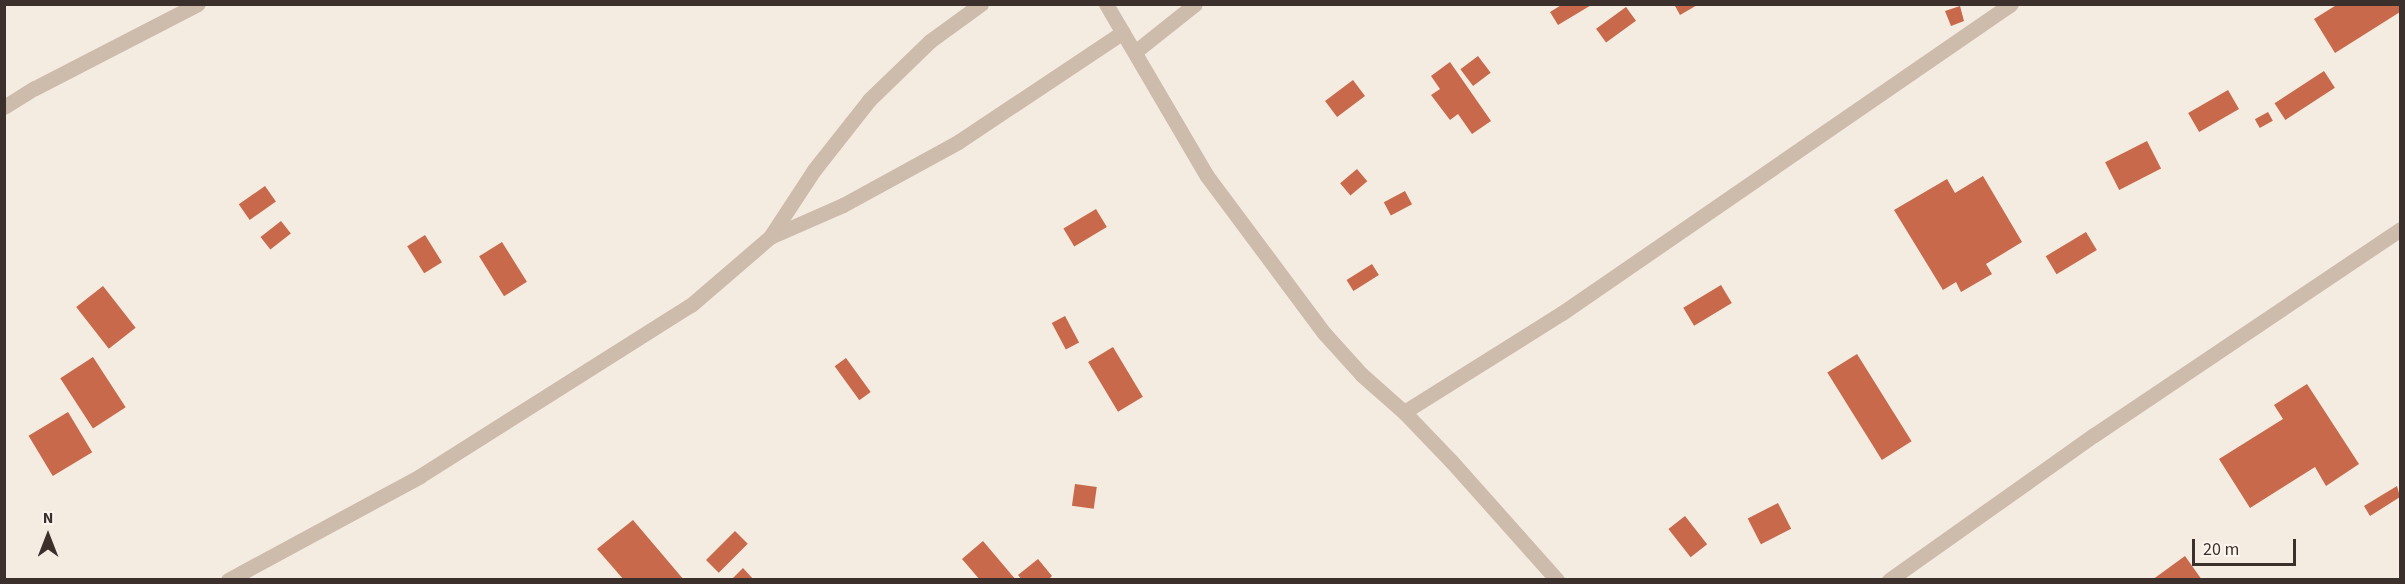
<!DOCTYPE html>
<style>
body{margin:0}
#map{position:relative;width:2405px;height:584px;overflow:hidden;background:#f4ebe1;font-family:"Source Sans 3",sans-serif}
div>[style]{position:absolute}
.building>*{inset:0;background:#c8694b;transform-origin:0 0}
.minor>*{height:15px;margin:-7.5px;padding:0 7.5px;transform-origin:7.5px;border-radius:7.5px;background:#cdbbac}
span{translate:-50% -50%;white-space:nowrap;text-align:center;line-height:1.15;-webkit-text-stroke:4.5px #fbf5ee;paint-order:stroke}
.frame{position:absolute;inset:0;border:6px solid #3b302b;pointer-events:none}
.north{position:absolute;left:18px;top:506px;width:60px;height:60px;-webkit-text-stroke:4px #fbf5ee;paint-order:stroke;rotate:0deg;font-size:16px;font-weight:700;line-height:24px;text-align:center;color:#3b302b}
.north::after{content:'';display:block;margin:auto;width:21px;height:27px;background:#3b302b;clip-path:polygon(50% 0,100% 100%,50% 72%,0 100%)}
.scale{position:absolute;left:2192px;top:539px;width:104px;height:27px;box-sizing:border-box;border:3px solid #3b302b;border-top:0;padding-left:8px;font-size:18px;line-height:21px;white-space:nowrap;color:#3b302b;-webkit-text-stroke:4px #fbf5ee;paint-order:stroke}
</style>
<div id="map">
<div class="building">
<div style="clip-path:polygon(1563px 4px,1593px 4px,1558px 25px,1550px 12px)"></div>
<div style="clip-path:polygon(1674px 4px,1699px 4px,1680px 15px)"></div>
<div style="clip-path:polygon(2338px 4px,2400px 4px,2400px 12px,2335px 53px,2314px 19px)"></div>
<div style="clip-path:polygon(1960px 6px,1964px 21px,1951px 26px,1945px 11px)"></div>
<div style="left:1626px;top:7px;width:17px;height:37px;rotate:54deg"></div>
<div style="left:1478px;top:56px;width:21px;height:22px;rotate:53deg"></div>
<div style="clip-path:polygon(1450px 62px,1491px 121px,1472px 134px,1458px 114px,1450px 120px,1431px 95px,1440px 89px,1431px 76px)"></div>
<div style="left:2324px;top:71px;width:20px;height:59px;rotate:57deg"></div>
<div style="left:1353px;top:80px;width:20px;height:35px;rotate:53deg"></div>
<div style="left:2228px;top:90px;width:22px;height:46px;rotate:60deg"></div>
<div style="left:2268px;top:112px;width:10px;height:15px;rotate:61deg"></div>
<div style="left:2147px;top:141px;width:31px;height:47px;rotate:63deg"></div>
<div style="left:1357px;top:169px;width:16px;height:22px;rotate:50deg"></div>
<div style="clip-path:polygon(1983px 176px,2022px 242px,1986px 264px,1992px 274px,1961px 292px,1956px 282px,1943px 290px,1894px 210px,1947px 179px,1955px 193px)"></div>
<div style="left:265px;top:186px;width:19px;height:32px;rotate:55deg"></div>
<div style="left:1405px;top:191px;width:15px;height:24px;rotate:62deg"></div>
<div style="left:1096px;top:209px;width:21px;height:38px;rotate:59deg"></div>
<div style="left:281px;top:221px;width:16px;height:26px;rotate:52deg"></div>
<div style="left:2086px;top:232px;width:21px;height:47px;rotate:59deg"></div>
<div style="left:425px;top:235px;width:32px;height:21px;rotate:58deg"></div>
<div style="left:502px;top:242px;width:47px;height:27px;rotate:58deg"></div>
<div style="left:1372px;top:264px;width:13px;height:30px;rotate:58deg"></div>
<div style="left:1721px;top:285px;width:21px;height:44px;rotate:59deg"></div>
<div style="left:103px;top:286px;width:53px;height:34px;rotate:52deg"></div>
<div style="left:1065px;top:316px;width:30px;height:15px;rotate:62deg"></div>
<div style="left:1113px;top:347px;width:58px;height:29px;rotate:59deg"></div>
<div style="left:1857px;top:354px;width:103px;height:35px;rotate:58deg"></div>
<div style="left:93px;top:357px;width:60px;height:39px;rotate:57deg"></div>
<div style="left:846px;top:358px;width:42px;height:14px;rotate:54deg"></div>
<div style="clip-path:polygon(2307px 384px,2359px 464px,2326px 486px,2315px 467px,2250px 508px,2219px 459px,2283px 419px,2274px 405px)"></div>
<div style="left:68px;top:412px;width:47px;height:46px;rotate:59deg"></div>
<div style="left:1075px;top:484px;width:22px;height:22px;rotate:8deg"></div>
<div style="clip-path:polygon(2397px 486px,2400px 497px,2370px 516px,2364px 506px)"></div>
<div style="left:1778px;top:503px;width:29px;height:34px;rotate:63deg"></div>
<div style="left:1685px;top:516px;width:36px;height:21px;rotate:52deg"></div>
<div style="clip-path:polygon(633px 520px,684px 580px,624px 580px,597px 549px)"></div>
<div style="left:735px;top:531px;width:18px;height:41px;rotate:45deg"></div>
<div style="clip-path:polygon(983px 541px,1016px 580px,980px 580px,962px 559px)"></div>
<div style="clip-path:polygon(2185px 556px,2202px 580px,2152px 580px)"></div>
<div style="clip-path:polygon(1038px 559px,1052px 576px,1048px 580px,1022px 580px,1018px 575px)"></div>
<div style="clip-path:polygon(743px 568px,754px 580px,731px 580px)"></div>
</div>
<div class="minor">
<div style="left:1106px;top:4px;width:199px;rotate:59.6deg"></div>
<div style="left:1207px;top:176px;width:196px;rotate:53.3deg"></div>
<div style="left:1324px;top:333px;width:57px;rotate:47.9deg"></div>
<div style="left:1362px;top:375px;width:56px;rotate:41.4deg"></div>
<div style="left:1404px;top:412px;width:69px;rotate:46.2deg"></div>
<div style="left:1452px;top:462px;width:158px;rotate:48.3deg"></div>
<div style="left:1136px;top:51px;width:75px;rotate:-38.5deg"></div>
<div style="left:4px;top:107px;width:36px;rotate:-32deg"></div>
<div style="left:35px;top:88px;width:183px;rotate:-27.3deg"></div>
<div style="left:770px;top:237px;width:80px;rotate:-23.7deg"></div>
<div style="left:843px;top:205px;width:131px;rotate:-28.7deg"></div>
<div style="left:958px;top:142px;width:198px;rotate:-33.7deg"></div>
<div style="left:1404px;top:412px;width:186px;rotate:-32.1deg"></div>
<div style="left:1562px;top:313px;width:545px;rotate:-34.54deg"></div>
<div style="left:228px;top:580px;width:218px;rotate:-28.4deg"></div>
<div style="left:420px;top:476px;width:320px;rotate:-32.3deg"></div>
<div style="left:691px;top:305px;width:104px;rotate:-40.7deg"></div>
<div style="left:770px;top:237px;width:80px;rotate:-56.7deg"></div>
<div style="left:814px;top:170px;width:89px;rotate:-51.8deg"></div>
<div style="left:869px;top:100px;width:85px;rotate:-44deg"></div>
<div style="left:930px;top:41px;width:63px;rotate:-36deg"></div>
<div style="left:1889px;top:580px;width:251px;rotate:-35.3deg"></div>
<div style="left:2094px;top:435px;width:369px;rotate:-33.9deg"></div>
</div>
<div class="frame"></div>
<div class="north">N</div>
<div class="scale">20 m</div>
</div>
